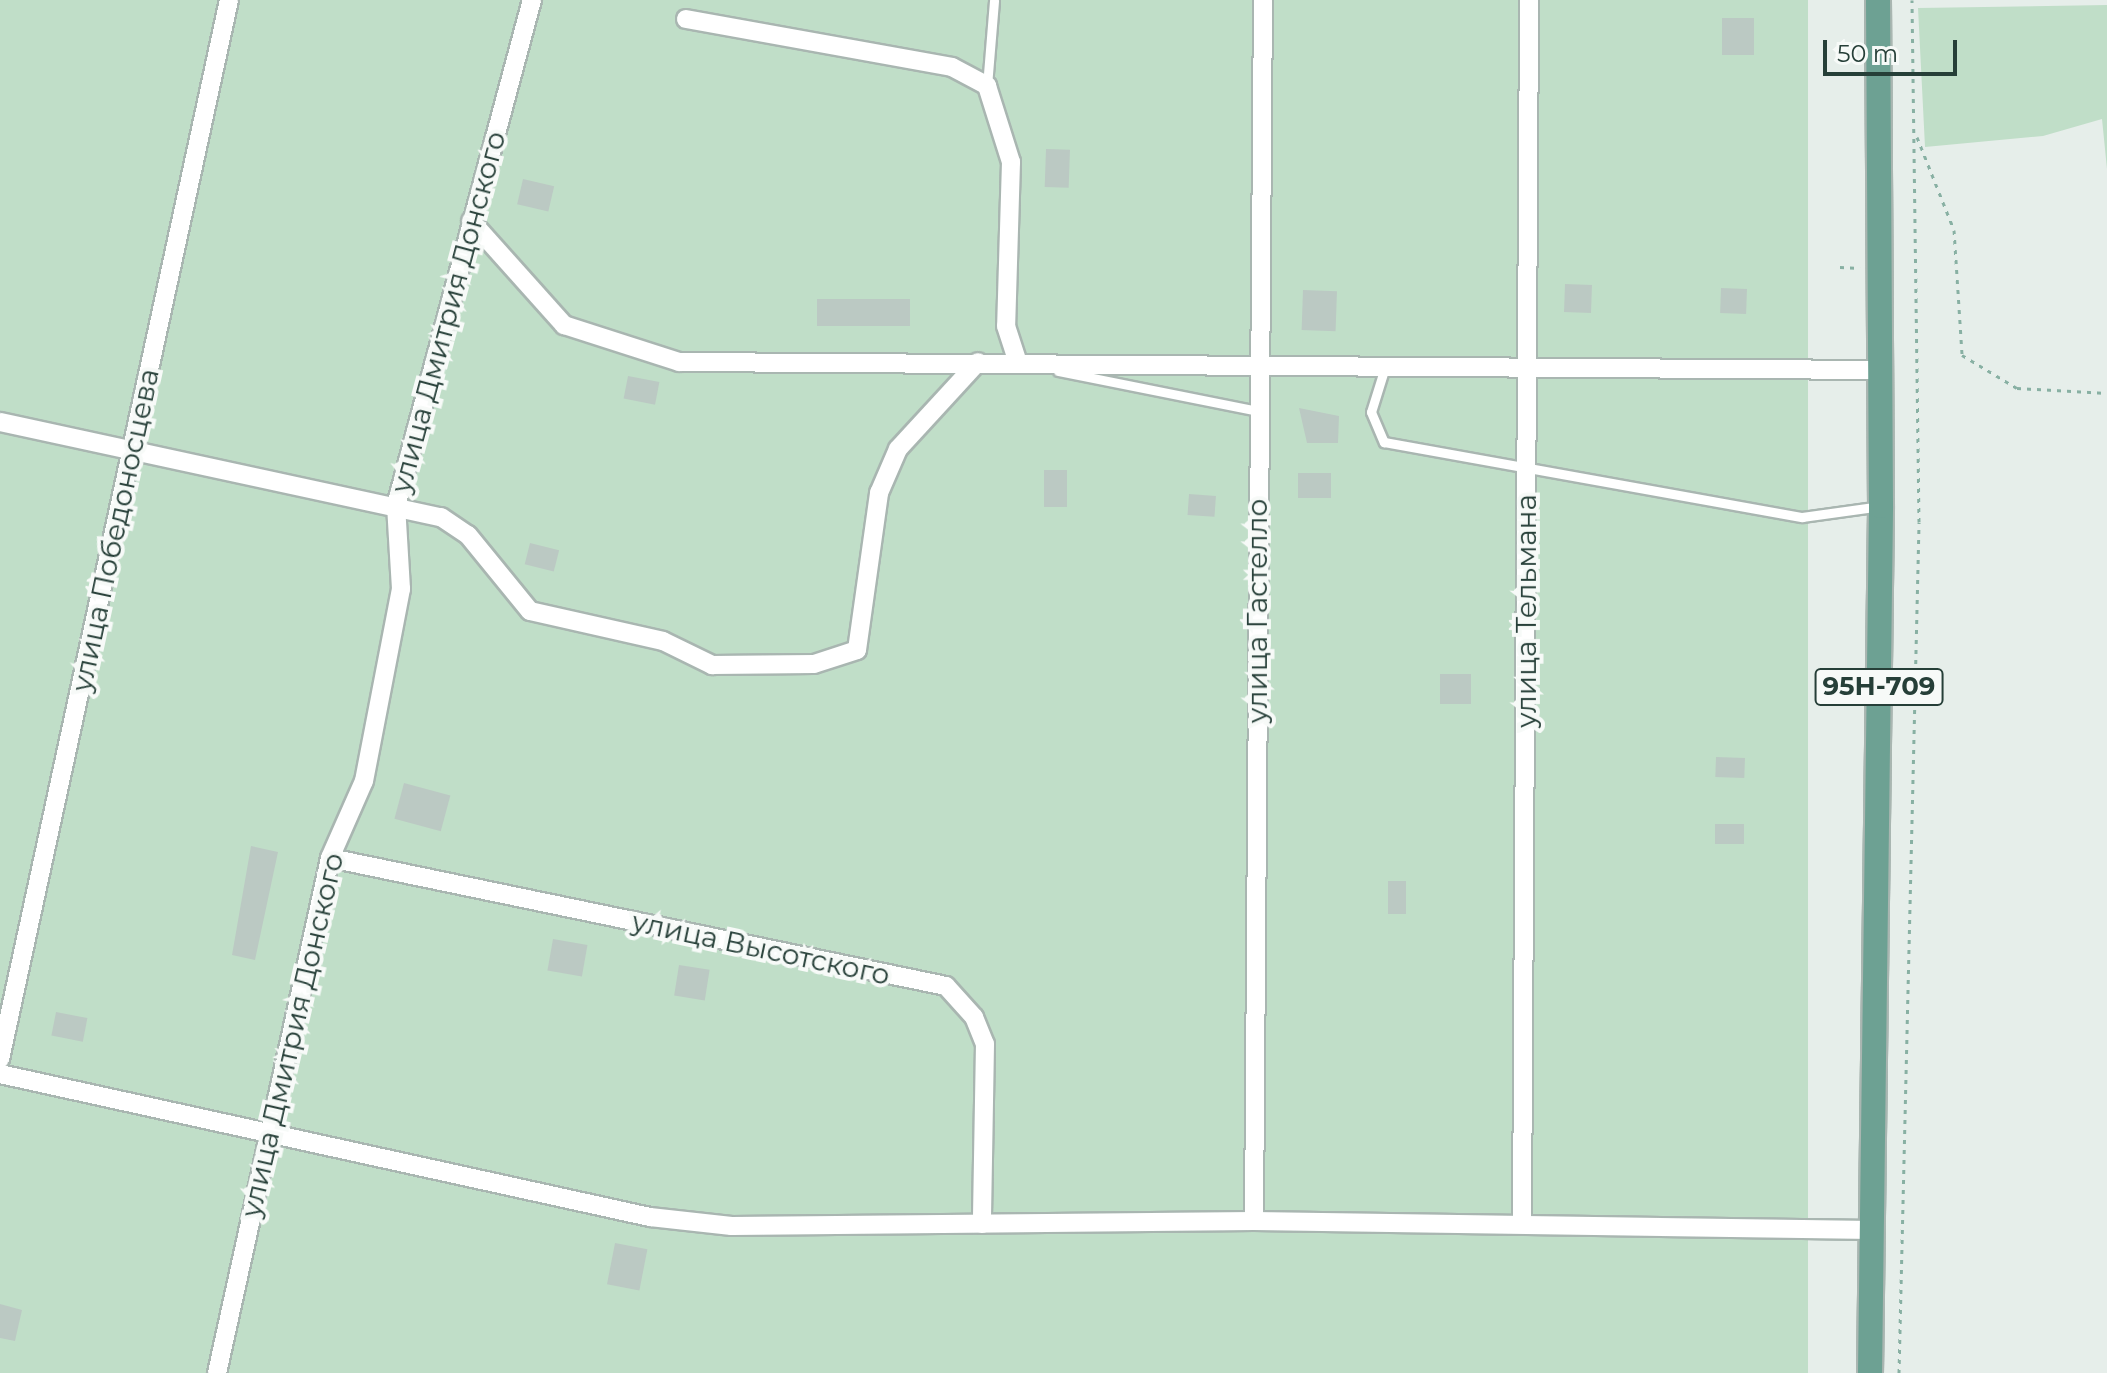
<!DOCTYPE html>
<meta charset="utf-8">
<style>
body{margin:0}
#map{position:relative;width:2107px;height:1373px;overflow:hidden;background:#e6eeea;font-family:Montserrat,sans-serif}
div>[style]{position:absolute}
.green>*{inset:0;background:#c0dec8;transform-origin:0 0}
.building>*{inset:0;background:#bbc9c3;transform-origin:0 0}
.path>*{height:3px;margin-top:-1.5px;transform-origin:0;background:repeating-linear-gradient(90deg,#88b0a3 0 4px,transparent 0 10px)}
.roads{filter:drop-shadow(2px 0 #a9b6b1) drop-shadow(-2px 0 #a9b6b1) drop-shadow(0 2px #a9b6b1) drop-shadow(0 -2px #a9b6b1)}
.lane>*{height:9px;margin:-4.5px;padding:0 4.5px;transform-origin:4.5px;border-radius:4.5px;background:#fff}
.street>*{height:18px;margin:-9px;padding:0 9px;transform-origin:9px;border-radius:9px;background:#fff}
.primary>*{height:24px;margin:-12px;padding:0 12px;transform-origin:12px;border-radius:12px;background:#6da193}
span{translate:-50% -50%;white-space:nowrap;text-align:center;line-height:1.15;-webkit-text-stroke:8px #f7faf8;paint-order:stroke}
.shield-label span{padding:2px 6px;background:#f7faf8;border:2px solid;border-radius:6px;-webkit-text-stroke-width:0}
.shield-label{font-size:26px;color:#263f38;font-weight:700}
.street-label{font-size:28px;color:#263f38}
.scale{position:absolute;left:1823px;top:40px;width:134px;height:36px;box-sizing:border-box;border:4px solid #263f38;border-top:0;padding-left:10px;font-size:24px;line-height:28px;white-space:nowrap;color:#263f38;-webkit-text-stroke:6px #f7faf8;paint-order:stroke}
</style>
<div id="map">
<div class="green">
<div style="left:0;top:0;width:1808px;height:1373px"></div>
<div style="clip-path:polygon(2107px 5px,2107px 169px,2102px 119px,2043px 136px,1925px 147px,1918px 8px)"></div>
</div>
<div class="building">
<div style="left:1722px;top:18px;width:32px;height:37px"></div>
<div style="left:1046px;top:149px;width:24px;height:38px;rotate:2deg"></div>
<div style="left:523px;top:179px;width:32px;height:26px;rotate:13deg"></div>
<div style="left:1565px;top:284px;width:27px;height:28px;rotate:2deg"></div>
<div style="left:1721px;top:288px;width:26px;height:25px;rotate:2deg"></div>
<div style="left:1303px;top:290px;width:34px;height:40px;rotate:2deg"></div>
<div style="left:910px;top:299px;width:27px;height:93px;rotate:90deg"></div>
<div style="left:628px;top:376px;width:32px;height:23px;rotate:11deg"></div>
<div style="clip-path:polygon(1299px 408px,1339px 416px,1338px 443px,1307px 443px)"></div>
<div style="left:1044px;top:470px;width:23px;height:37px"></div>
<div style="left:1298px;top:473px;width:33px;height:25px"></div>
<div style="left:1189px;top:494px;width:27px;height:21px;rotate:4deg"></div>
<div style="left:530px;top:543px;width:30px;height:22px;rotate:14deg"></div>
<div style="left:1440px;top:674px;width:31px;height:30px"></div>
<div style="left:1716px;top:757px;width:29px;height:20px;rotate:2deg"></div>
<div style="left:404px;top:783px;width:48px;height:37px;rotate:15deg"></div>
<div style="left:1715px;top:824px;width:29px;height:20px"></div>
<div style="clip-path:polygon(251px 846px,278px 852px,255px 960px,232px 955px)"></div>
<div style="left:1388px;top:881px;width:18px;height:33px"></div>
<div style="left:553px;top:939px;width:35px;height:32px;rotate:10deg"></div>
<div style="left:679px;top:965px;width:31px;height:31px;rotate:9deg"></div>
<div style="left:56px;top:1012px;width:32px;height:24px;rotate:11deg"></div>
<div style="left:615px;top:1243px;width:33px;height:42px;rotate:11deg"></div>
<div style="clip-path:polygon(0 1304px,22px 1310px,15px 1341px,0 1338px)"></div>
</div>
<div class="path">
<div style="left:1917px;top:137px;width:100px;rotate:68.3deg"></div>
<div style="left:1954px;top:230px;width:125px;rotate:86.3deg"></div>
<div style="left:1962px;top:355px;width:64px;rotate:31deg"></div>
<div style="left:2017px;top:388px;width:90px;rotate:3.2deg"></div>
<div style="left:1840px;top:267px;width:20px;rotate:3deg"></div>
<div style="left:1899px;top:1373px;width:851px;rotate:-88.65deg"></div>
<div style="left:1919px;top:522px;width:522px;rotate:-90.77deg"></div>
</div>
<div class="roads">
<div class="lane">
<div style="left:987px;top:86px;width:86px;rotate:-85.3deg"></div>
<div style="left:1385px;top:367px;width:47px;rotate:107.3deg"></div>
<div style="left:1371px;top:412px;width:33px;rotate:67deg"></div>
<div style="left:1384px;top:442px;width:425px;rotate:10.2deg"></div>
<div style="left:1802px;top:517px;width:80px;rotate:-7.9deg"></div>
<div style="left:1058px;top:371px;width:204px;rotate:11.3deg"></div>
</div>
<div class="street">
<div style="left:686px;top:19px;width:270px;rotate:10.2deg"></div>
<div style="left:952px;top:67px;width:40px;rotate:28deg"></div>
<div style="left:987px;top:86px;width:80px;rotate:72.5deg"></div>
<div style="left:1011px;top:162px;width:164px;rotate:91.7deg"></div>
<div style="left:1006px;top:326px;width:36px;rotate:72deg"></div>
<div style="left:471px;top:221px;width:140px;rotate:48.2deg"></div>
<div style="left:564px;top:325px;width:121px;rotate:17.8deg"></div>
<div style="left:679px;top:362px;width:1200px;rotate:0.38deg"></div>
<div style="left:0;top:422px;width:451px;rotate:12.2deg"></div>
<div style="left:441px;top:517px;width:32px;rotate:34deg"></div>
<div style="left:468px;top:535px;width:98px;rotate:50.8deg"></div>
<div style="left:530px;top:611px;width:136px;rotate:12.7deg"></div>
<div style="left:663px;top:641px;width:55px;rotate:26.1deg"></div>
<div style="left:712px;top:665px;width:102px;rotate:-0.6deg"></div>
<div style="left:814px;top:664px;width:45px;rotate:-18deg"></div>
<div style="left:857px;top:650px;width:159px;rotate:-82deg"></div>
<div style="left:879px;top:493px;width:48px;rotate:-66.6deg"></div>
<div style="left:898px;top:449px;width:118px;rotate:-47.4deg"></div>
<div style="left:330px;top:858px;width:629px;rotate:11.74deg"></div>
<div style="left:946px;top:986px;width:42px;rotate:47.9deg"></div>
<div style="left:974px;top:1017px;width:29px;rotate:68deg"></div>
<div style="left:985px;top:1044px;width:180px;rotate:91deg"></div>
<div style="left:0;top:1059px;width:1083px;rotate:-77.8deg"></div>
<div style="left:0;top:1074px;width:666px;rotate:12.41deg"></div>
<div style="left:650px;top:1217px;width:82px;rotate:6.3deg"></div>
<div style="left:732px;top:1226px;width:522px;rotate:-0.55deg"></div>
<div style="left:1254px;top:1221px;width:619px;rotate:0.83deg"></div>
<div style="left:1254px;top:1221px;width:1221px;rotate:-89.58deg"></div>
<div style="left:1522px;top:1223px;width:1223px;rotate:-89.67deg"></div>
<div style="left:217px;top:1373px;width:527px;rotate:-77.62deg"></div>
<div style="left:330px;top:858px;width:84px;rotate:-66.2deg"></div>
<div style="left:364px;top:781px;width:196px;rotate:-79.1deg"></div>
<div style="left:401px;top:589px;width:83px;rotate:-93.4deg"></div>
<div style="left:396px;top:506px;width:524px;rotate:-74.96deg"></div>
</div>
<div class="primary">
<div style="left:1870px;top:1373px;width:867px;rotate:-89.27deg"></div>
<div style="left:1881px;top:506px;width:506px;rotate:-90.34deg"></div>
</div>
</div>
<div class="shield-label">
<span style="left:1879px;top:687px">95Н-709</span>
</div>
<div class="street-label">
<span style="left:448px;top:312px;rotate:-75deg">улица Дмитрия Донского</span>
<span style="left:115px;top:530px;rotate:-78deg">улица Победоносцева</span>
<span style="left:1257px;top:611px;rotate:-90deg">улица Гастелло</span>
<span style="left:1526px;top:611px;rotate:-90deg">улица Тельмана</span>
<span style="left:761px;top:948px;rotate:12deg">улица Высотского</span>
<span style="left:292px;top:1035px;rotate:-77deg">улица Дмитрия Донского</span>
</div>
<div class="scale">50 m</div>
</div>
